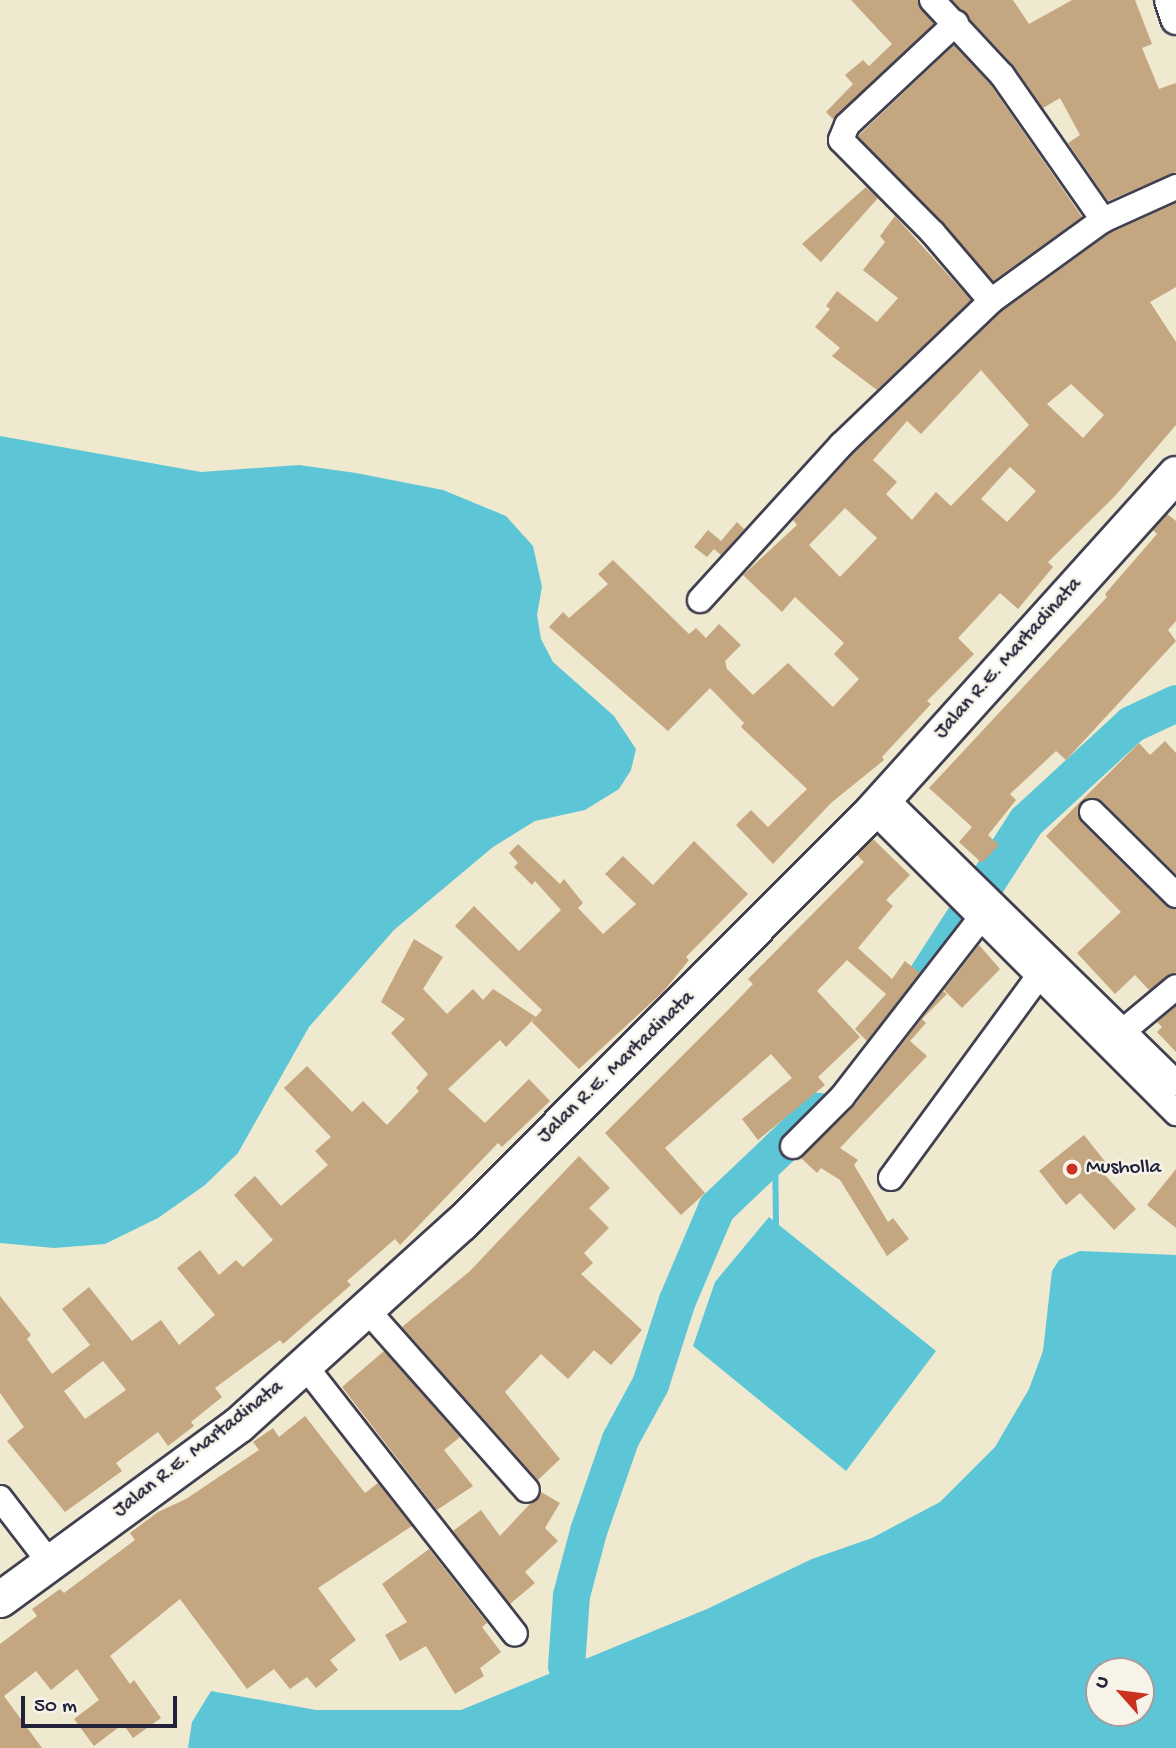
<!DOCTYPE html>
<style>
body{margin:0}
#map{position:relative;width:1176px;height:1748px;overflow:hidden;background:#efe9d0;font-family:"Gochi Hand",sans-serif}
div>[style]{position:absolute}
.water>*{inset:0;background:#5cc6d7}
.stream>*{height:6px;margin:-3px;padding:0 3px;transform-origin:3px;border-radius:3px;background:#5cc6d7}
.river>*{height:37px;margin:-18.5px;padding:0 18.5px;transform-origin:18.5px;border-radius:18.5px;background:#5cc6d7}
.building>*{inset:0;background:#c4a680}
.roads{filter:drop-shadow(2px 0 #414051) drop-shadow(-2px 0 #414051) drop-shadow(0 2px #414051) drop-shadow(0 -2px #414051)}
.minor>*{height:24px;margin:-12px;padding:0 12px;transform-origin:12px;border-radius:12px;background:#fff}
.major>*{height:30px;margin:-15px;padding:0 15px;transform-origin:15px;border-radius:15px;background:#fff}
.highway>*{height:35px;margin:-17.5px;padding:0 17.5px;transform-origin:17.5px;border-radius:17.5px;background:#fff}
.dots>*{width:19px;height:19px;translate:-50% -50%;box-sizing:border-box;border:4px solid #f7f3e8;border-radius:50%}
span{translate:-50% -50%;white-space:nowrap;text-align:center;line-height:1.15;-webkit-text-stroke:5px #f7f3e8;paint-order:stroke}
.street-label{font-size:21px;color:#22223b}
.poi-label{font-size:21px;color:#22223b}
.left{translate:0 -50%;text-align:left}
.north{position:absolute;left:1085px;top:1657px;width:70px;height:70px;box-sizing:border-box;background:#f7f3e8;border:2px solid #a29fa3;border-radius:50%;rotate:298deg;font-size:19px;font-weight:700;line-height:28px;text-align:center;color:#22223b}
.north::after{content:'';display:block;margin:auto;width:24px;height:32px;background:#c8321e;clip-path:polygon(50% 0,100% 100%,50% 72%,0 100%)}
.scale{position:absolute;left:21px;top:1696px;width:156px;height:32px;box-sizing:border-box;border:4px solid #22223b;border-top:0;padding-left:9px;font-size:21px;line-height:24px;white-space:nowrap;color:#22223b;-webkit-text-stroke:5px #f7f3e8;paint-order:stroke}
</style>
<div id="map">
<div class="water">
<div style="clip-path:polygon(0 436px,201px 472px,299px 465px,356px 473px,443px 490px,506px 516px,533px 546px,542px 587px,537px 615px,541px 639px,553px 662px,614px 716px,636px 749px,631px 770px,619px 789px,585px 810px,535px 821px,493px 847px,394px 930px,309px 1027px,238px 1153px,205px 1185px,158px 1218px,105px 1244px,54px 1248px,0 1243px)"></div>
<div style="clip-path:polygon(769px 1217px,936px 1351px,846px 1471px,693px 1346px,715px 1282px)"></div>
<div style="clip-path:polygon(evenodd,1080px 1251px,1176px 1255px,1176px 1748px,188px 1748px,192px 1722px,211px 1691px,316px 1710px,461px 1710px,707px 1609px,812px 1559px,872px 1538px,940px 1502px,995px 1447px,1029px 1389px,1043px 1351px,1052px 1271px,1059px 1260px,1080px 1251px,1099px 1671px,1141px 1671px,1141px 1713px,1099px 1713px,1099px 1671px)"></div>
</div>
<div class="stream">
<div style="left:775px;top:1150px;width:73px;rotate:89.2deg"></div>
</div>
<div class="river">
<div style="left:917px;top:990px;width:201px;rotate:-57.2deg"></div>
<div style="left:1026px;top:821px;width:143px;rotate:-42.7deg"></div>
<div style="left:1131px;top:724px;width:50px;rotate:-25deg"></div>
<div style="left:566px;top:1666px;width:71px;rotate:-86deg"></div>
<div style="left:571px;top:1595px;width:66px;rotate:-75.1deg"></div>
<div style="left:588px;top:1531px;width:97px;rotate:-70.8deg"></div>
<div style="left:620px;top:1439px;width:63px;rotate:-61.4deg"></div>
<div style="left:650px;top:1384px;width:88px;rotate:-72.2deg"></div>
<div style="left:677px;top:1300px;width:100px;rotate:-67deg"></div>
<div style="left:716px;top:1208px;width:141px;rotate:-43.6deg"></div>
</div>
<div class="building">
<div style="clip-path:polygon(851px 0,918px 0,934px 24px,833px 119px,826px 112px,853px 84px,845px 75px,863px 60px,869px 66px,892px 44px)"></div>
<div style="clip-path:polygon(952px 0,1013px 0,1029px 24px,1072px 0,1135px 0,1152px 44px,1142px 48px,1159px 89px,1176px 83px,1176px 172px,1108px 201px,1068px 143px,1080px 135px,1060px 98px,1043px 108px,1013px 65px)"></div>
<div style="clip-path:polygon(954px 45px,990px 84px,1082px 217px,993px 281px,858px 136px)"></div>
<div style="clip-path:polygon(866px 187px,878px 198px,821px 262px,802px 244px)"></div>
<div style="clip-path:polygon(evenodd,1176px 203px,1176px 287px,1150px 302px,1176px 342px,1176px 425px,1114px 497px,1048px 562px,1053px 567px,1018px 609px,1000px 593px,958px 638px,974px 654px,927px 701px,931px 704px,882px 757px,884px 760px,831px 803px,773px 864px,736px 825px,751px 810px,768px 827px,807px 789px,741px 727px,744px 723px,710px 688px,668px 731px,549px 627px,563px 612px,569px 618px,608px 584px,598px 574px,613px 560px,689px 634px,696px 628px,706px 638px,719px 624px,741px 645px,725px 661px,727px 669px,753px 695px,788px 663px,833px 707px,859px 679px,834px 654px,844px 643px,795px 597px,782px 612px,743px 575px,797px 525px,793px 520px,852px 455px,1001px 312px,1110px 233px,1176px 203px,981px 370px,1029px 425px,951px 506px,936px 492px,912px 520px,886px 494px,897px 482px,873px 460px,907px 421px,921px 434px,981px 370px,1176px 203px,1071px 384px,1104px 415px,1083px 438px,1047px 404px,1071px 384px,1176px 203px,1010px 467px,1036px 491px,1007px 522px,981px 499px,1010px 467px,1176px 203px,845px 508px,877px 538px,840px 577px,809px 545px,845px 508px)"></div>
<div style="clip-path:polygon(895px 216px,971px 300px,877px 390px,832px 356px,840px 348px,815px 327px,830px 309px,826px 306px,837px 291px,877px 322px,898px 298px,863px 270px,885px 242px,880px 236px)"></div>
<div style="clip-path:polygon(1167px 514px,1176px 521px,1176px 621px,1168px 630px,1176px 641px,1066px 760px,1056px 751px,1010px 794px,1016px 800px,988px 835px,999px 845px,982px 863px,959px 842px,972px 827px,929px 788px,1107px 597px,1105px 594px,1157px 534px,1153px 530px)"></div>
<div style="clip-path:polygon(737px 522px,744px 529px,721px 555px,714px 549px,707px 557px,694px 547px,708px 530px,721px 541px)"></div>
<div style="clip-path:polygon(1165px 741px,1176px 753px,1176px 874px,1102px 801px,1087px 798px,1078px 809px,1082px 823px,1166px 906px,1176px 909px,1176px 972px,1149px 990px,1135px 975px,1115px 994px,1077px 953px,1121px 912px,1046px 836px,1139px 743px,1150px 755px)"></div>
<div style="clip-path:polygon(873px 839px,910px 875px,886px 900px,893px 906px,858px 948px,892px 979px,905px 961px,920px 973px,867px 1041px,855px 1029px,886px 994px,847px 960px,817px 991px,860px 1037px,818px 1077px,825px 1085px,758px 1140px,742px 1119px,792px 1078px,771px 1054px,665px 1148px,705px 1193px,681px 1215px,605px 1133px,729px 1009px,753px 984px,748px 979px,864px 862px,857px 855px)"></div>
<div style="clip-path:polygon(evenodd,694px 841px,748px 894px,686px 957px,689px 960px,663px 992px,579px 1069px,532px 1022px,536px 1017px,506px 1047px,500px 1040px,448px 1089px,485px 1123px,529px 1079px,550px 1101px,502px 1147px,498px 1143px,400px 1245px,395px 1239px,347px 1281px,351px 1285px,283px 1344px,280px 1340px,215px 1388px,222px 1397px,191px 1422px,194px 1426px,168px 1446px,158px 1432px,116px 1463px,122px 1471px,65px 1512px,7px 1441px,24px 1427px,0 1393px,0 1296px,31px 1335px,27px 1339px,52px 1374px,90px 1345px,62px 1309px,89px 1287px,132px 1341px,161px 1320px,179px 1345px,215px 1315px,177px 1268px,200px 1250px,219px 1275px,236px 1260px,243px 1267px,273px 1240px,234px 1195px,255px 1176px,281px 1206px,328px 1165px,315px 1151px,331px 1137px,284px 1088px,307px 1066px,352px 1112px,363px 1101px,387px 1125px,419px 1091px,416px 1088px,428px 1074px,391px 1033px,405px 1019px,381px 1002px,414px 939px,443px 957px,423px 989px,447px 1014px,473px 989px,483px 1000px,493px 989px,536px 1017px,542px 1010px,455px 926px,474px 906px,519px 951px,561px 910px,535px 881px,532px 885px,514px 867px,518px 863px,509px 853px,518px 844px,560px 884px,564px 879px,583px 903px,578px 908px,603px 934px,636px 904px,605px 874px,623px 856px,653px 885px,694px 841px,103px 1361px,126px 1390px,85px 1419px,64px 1391px,103px 1361px)"></div>
<div style="clip-path:polygon(979px 945px,1000px 969px,962px 1008px,944px 990px)"></div>
<div style="clip-path:polygon(943px 991px,947px 994px,922px 1019px,926px 1023px,910px 1041px,927px 1056px,840px 1148px,858px 1160px,854px 1165px,888px 1222px,893px 1218px,909px 1239px,887px 1256px,840px 1180px,821px 1168px,817px 1173px,801px 1158px,854px 1106px)"></div>
<div style="clip-path:polygon(1176px 1006px,1176px 1052px,1157px 1032px,1162px 1027px,1157px 1022px)"></div>
<div style="clip-path:polygon(1084px 1135px,1111px 1169px,1104px 1174px,1136px 1209px,1114px 1230px,1080px 1193px,1066px 1205px,1039px 1171px)"></div>
<div style="clip-path:polygon(579px 1156px,610px 1188px,589px 1208px,609px 1228px,584px 1253px,593px 1263px,581px 1274px,642px 1330px,611px 1365px,594px 1350px,568px 1379px,541px 1354px,505px 1392px,560px 1459px,538px 1480px,402px 1327px,470px 1271px)"></div>
<div style="clip-path:polygon(1176px 1169px,1176px 1228px,1147px 1205px)"></div>
<div style="clip-path:polygon(384px 1351px,460px 1437px,444px 1450px,473px 1486px,437px 1510px,342px 1387px)"></div>
<div style="clip-path:polygon(305px 1416px,365px 1493px,378px 1483px,412px 1526px,318px 1588px,356px 1640px,330px 1660px,338px 1670px,316px 1688px,307px 1677px,290px 1689px,274px 1669px,247px 1689px,180px 1599px,110px 1656px,130px 1684px,134px 1680px,161px 1718px,133px 1738px,123px 1724px,94px 1746px,74px 1719px,99px 1700px,77px 1669px,51px 1690px,36px 1671px,4px 1696px,42px 1748px,0 1748px,0 1644px,37px 1616px,32px 1609px,60px 1589px,64px 1593px,135px 1540px,130px 1533px,158px 1512px,186px 1499px,259px 1450px,253px 1442px,273px 1428px,279px 1437px)"></div>
<div style="clip-path:polygon(541px 1492px,560px 1503px,545px 1528px,558px 1541px,525px 1572px,535px 1583px,510px 1604px,453px 1531px,481px 1510px,500px 1536px)"></div>
<div style="clip-path:polygon(429px 1549px,487px 1623px,482px 1627px,501px 1652px,480px 1668px,484px 1676px,455px 1694px,426px 1646px,400px 1661px,385px 1635px,407px 1622px,382px 1584px)"></div>
</div>
<div class="roads">
<div class="minor">
<div style="left:932px;top:0;width:103px;rotate:47deg"></div>
<div style="left:1002px;top:75px;width:177px;rotate:55.1deg"></div>
<div style="left:956px;top:23px;width:149px;rotate:136.9deg"></div>
<div style="left:847px;top:125px;width:16px;rotate:112deg"></div>
<div style="left:841px;top:140px;width:131px;rotate:45.3deg"></div>
<div style="left:933px;top:233px;width:89px;rotate:49.5deg"></div>
<div style="left:700px;top:600px;width:210px;rotate:-47.7deg"></div>
<div style="left:841px;top:445px;width:208px;rotate:-43.8deg"></div>
<div style="left:991px;top:301px;width:138px;rotate:-35.9deg"></div>
<div style="left:1103px;top:220px;width:80px;rotate:-24.3deg"></div>
<div style="left:884px;top:797px;width:409px;rotate:44.4deg"></div>
<div style="left:873px;top:810px;width:429px;rotate:45deg"></div>
<div style="left:1092px;top:812px;width:118px;rotate:44.7deg"></div>
<div style="left:1122px;top:1032px;width:70px;rotate:-39.8deg"></div>
<div style="left:793px;top:1146px;width:69px;rotate:-45deg"></div>
<div style="left:842px;top:1097px;width:227px;rotate:-52.2deg"></div>
<div style="left:891px;top:1178px;width:250px;rotate:-53.8deg"></div>
<div style="left:368px;top:1311px;width:239px;rotate:48.4deg"></div>
<div style="left:305px;top:1366px;width:340px;rotate:51.9deg"></div>
<div style="left:0;top:1498px;width:82px;rotate:52.4deg"></div>
</div>
<div class="major">
<div style="left:1170px;top:0;width:20px;rotate:72deg"></div>
</div>
<div class="highway">
<div style="left:0;top:1599px;width:296px;rotate:-36.2deg"></div>
<div style="left:239px;top:1424px;width:299px;rotate:-42.2deg"></div>
<div style="left:461px;top:1223px;width:583px;rotate:-45.07deg"></div>
<div style="left:873px;top:810px;width:452px;rotate:-48deg"></div>
</div>
</div>
<div class="dots">
<div style="left:1072px;top:1169px;background:#c8321e"></div>
</div>
<div class="street-label">
<span style="left:1009px;top:659px;rotate:-48deg">Jalan R.E. Martadinata</span>
<span style="left:617px;top:1068px;rotate:-44deg">Jalan R.E. Martadinata</span>
<span style="left:199px;top:1450px;rotate:-38deg">Jalan R.E. Martadinata</span>
</div>
<div class="poi-label">
<span class="left" style="left:1086px;top:1169px">Musholla</span>
</div>
<div class="north">U</div>
<div class="scale">50 m</div>
</div>
